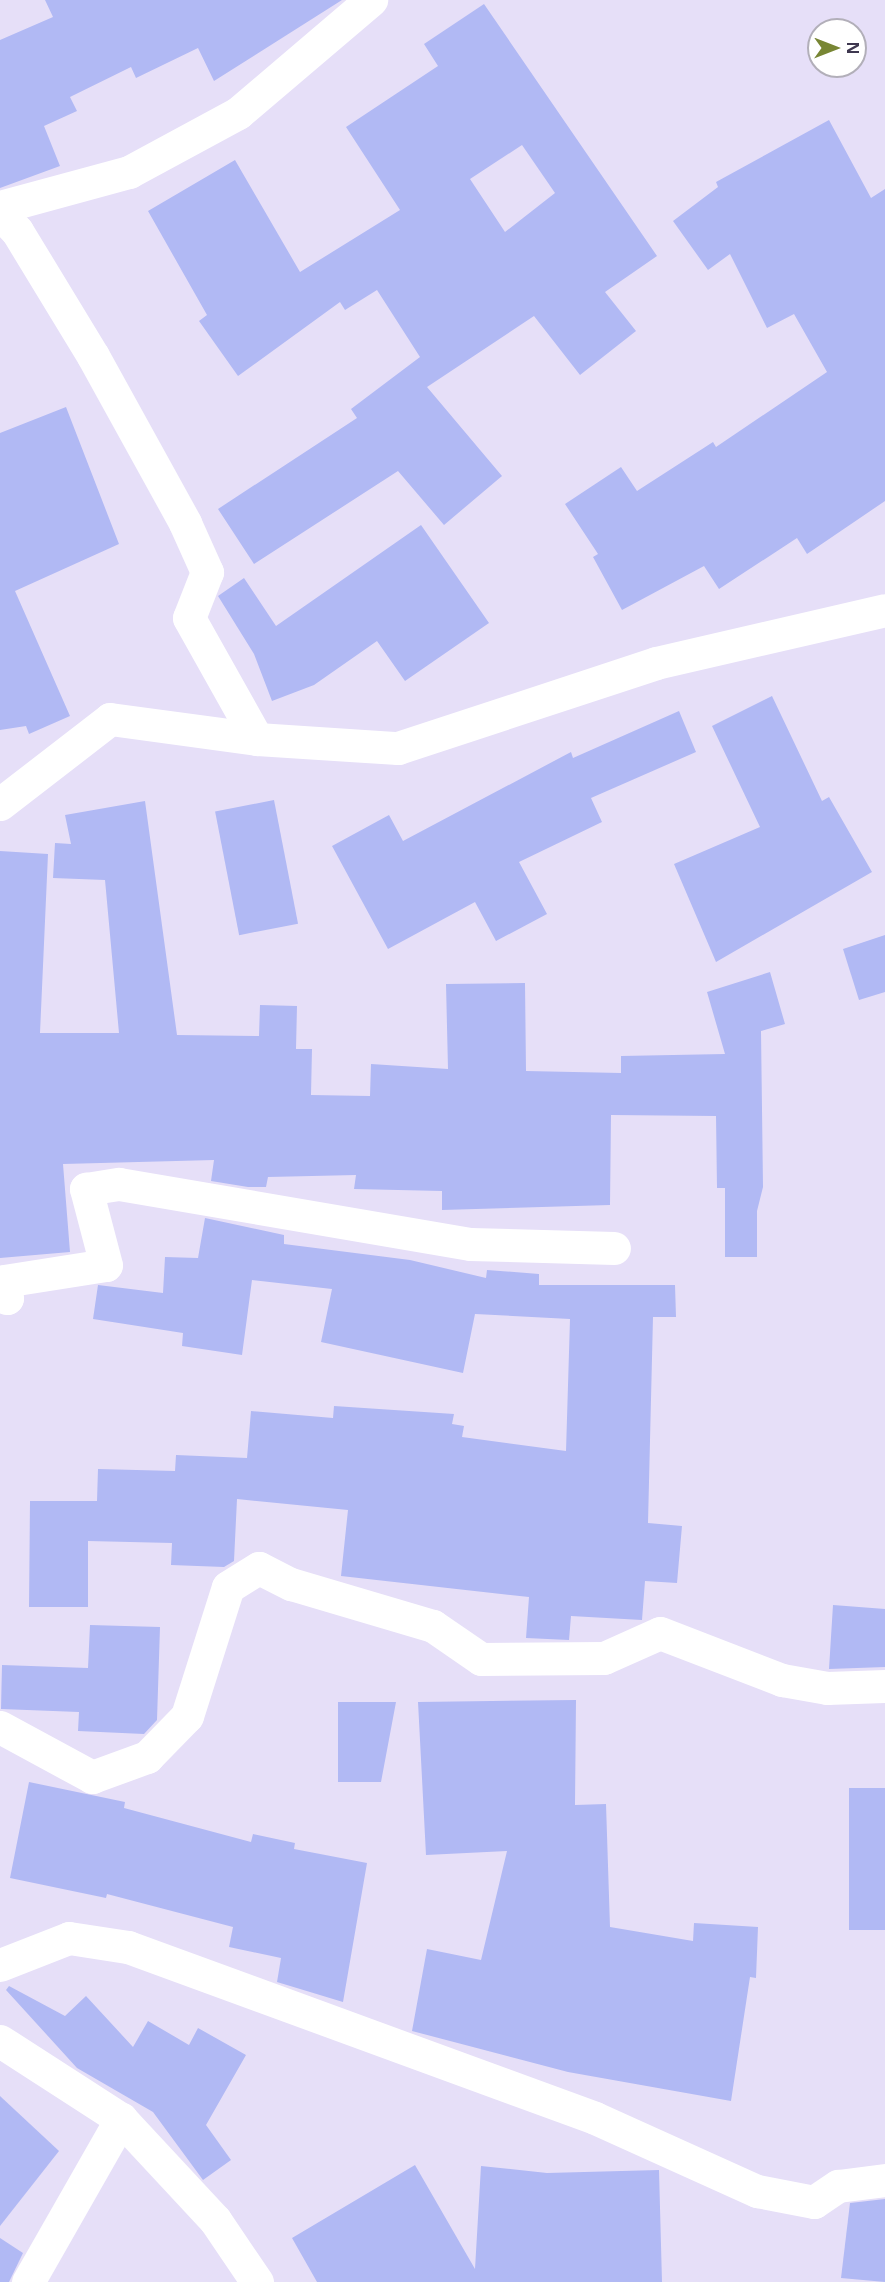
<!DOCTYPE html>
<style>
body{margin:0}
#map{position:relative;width:885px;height:2282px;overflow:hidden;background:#e6dff8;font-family:"Noto Sans",sans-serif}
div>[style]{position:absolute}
.building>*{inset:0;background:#b1b9f4;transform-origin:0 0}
.street>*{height:33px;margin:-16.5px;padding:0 16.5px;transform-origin:16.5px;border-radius:16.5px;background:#fff}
span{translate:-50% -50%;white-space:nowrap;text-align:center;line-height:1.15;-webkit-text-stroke:4.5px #fff;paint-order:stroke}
.north{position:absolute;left:807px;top:18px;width:60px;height:60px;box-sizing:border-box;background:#fff;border:2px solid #b2afb9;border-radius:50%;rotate:90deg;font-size:16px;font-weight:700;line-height:24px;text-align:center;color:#3e374f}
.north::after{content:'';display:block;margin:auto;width:21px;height:27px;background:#788634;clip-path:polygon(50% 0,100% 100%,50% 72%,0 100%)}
</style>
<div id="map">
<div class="building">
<div style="clip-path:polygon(45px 0,342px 0,214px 81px,198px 48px,136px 78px,131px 67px,70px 97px,77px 111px,44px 126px,60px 166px,0 188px,0 40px,53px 17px)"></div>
<div style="clip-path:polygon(evenodd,484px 4px,657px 256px,605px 292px,636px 331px,580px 375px,534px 316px,427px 387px,502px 476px,444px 525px,398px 471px,254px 564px,218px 509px,357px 418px,351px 409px,420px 357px,377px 290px,345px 310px,340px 302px,238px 376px,199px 321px,207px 315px,148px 211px,235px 160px,300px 272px,400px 210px,346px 127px,438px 66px,424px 44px,484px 4px,522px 145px,555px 193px,505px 232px,470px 179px,522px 145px)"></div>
<div style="clip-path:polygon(829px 120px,871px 198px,885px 189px,885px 501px,807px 554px,797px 538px,719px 589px,704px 566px,622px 610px,593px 557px,598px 554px,565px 504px,621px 467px,637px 491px,713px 442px,716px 447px,827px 372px,794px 314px,767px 328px,730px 254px,708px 270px,673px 221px,718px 187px,716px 182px)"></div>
<div style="clip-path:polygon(66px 407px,119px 544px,15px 591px,70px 716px,29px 734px,26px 726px,0 730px,0 433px)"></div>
<div style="clip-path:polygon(421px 525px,489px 623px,405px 681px,377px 641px,314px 685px,272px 701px,254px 654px,218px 596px,244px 578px,276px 626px)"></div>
<div style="clip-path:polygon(772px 696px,822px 801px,829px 797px,872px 872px,716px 962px,674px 864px,760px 827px,712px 726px)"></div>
<div style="clip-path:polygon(679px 711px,696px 752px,591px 798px,602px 822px,519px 862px,547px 914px,496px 941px,475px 902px,388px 949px,332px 846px,389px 815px,403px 841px,571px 752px,573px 758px)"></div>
<div style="left:274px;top:800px;width:126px;height:60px;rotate:79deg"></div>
<div style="clip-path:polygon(145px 801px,177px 1035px,259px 1036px,260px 1005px,297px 1006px,296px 1049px,312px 1049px,311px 1095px,370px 1096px,371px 1064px,448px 1069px,446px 984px,525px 983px,526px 1071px,621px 1073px,621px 1056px,725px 1054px,707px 992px,770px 972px,785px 1024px,761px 1031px,763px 1187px,757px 1211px,757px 1257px,725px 1257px,725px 1188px,717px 1188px,716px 1116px,611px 1115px,610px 1205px,442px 1210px,442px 1191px,354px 1189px,356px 1175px,268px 1177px,266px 1187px,248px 1187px,211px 1181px,214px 1160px,63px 1164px,70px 1252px,0 1258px,0 851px,48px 854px,40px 1033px,119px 1033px,105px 880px,53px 878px,55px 843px,71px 844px,65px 815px)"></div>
<div style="clip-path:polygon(885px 935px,885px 992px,859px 1000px,843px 949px)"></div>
<div style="clip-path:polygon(205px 1218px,284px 1235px,284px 1244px,410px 1260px,486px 1278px,487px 1270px,539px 1274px,539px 1285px,675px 1285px,676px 1317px,653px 1317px,648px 1523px,682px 1526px,677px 1583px,645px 1581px,642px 1620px,571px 1616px,569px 1640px,526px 1638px,529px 1597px,341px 1576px,348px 1510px,237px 1499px,234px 1561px,224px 1567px,171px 1565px,172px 1543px,88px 1541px,88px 1607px,29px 1607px,30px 1501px,97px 1501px,98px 1469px,175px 1471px,176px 1455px,247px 1458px,251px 1411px,333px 1418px,334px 1406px,454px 1414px,452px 1424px,464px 1426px,462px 1437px,566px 1451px,570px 1319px,475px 1314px,463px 1373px,321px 1342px,332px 1289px,252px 1280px,242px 1355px,182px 1346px,183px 1333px,93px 1319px,98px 1285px,163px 1293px,165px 1257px,198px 1258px)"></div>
<div style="clip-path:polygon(833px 1605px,885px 1609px,885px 1667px,829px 1669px)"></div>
<div style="clip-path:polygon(90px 1625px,160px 1627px,157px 1720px,144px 1734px,78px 1731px,79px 1712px,1px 1709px,2px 1665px,88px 1668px)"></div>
<div style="clip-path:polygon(576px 1700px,575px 1805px,606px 1804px,610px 1927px,693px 1941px,694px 1923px,758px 1927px,756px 1978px,750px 1977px,731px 2101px,568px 2072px,412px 2031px,427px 1949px,481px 1960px,507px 1851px,426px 1855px,418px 1702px)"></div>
<div style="clip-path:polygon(338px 1702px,396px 1702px,381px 1782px,338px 1782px)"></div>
<div style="clip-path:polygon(29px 1782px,125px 1802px,124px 1808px,251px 1842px,253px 1834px,295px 1843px,294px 1849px,367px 1863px,343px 2002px,277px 1982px,281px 1958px,229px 1947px,233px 1927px,107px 1894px,106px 1898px,10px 1878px)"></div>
<div style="left:849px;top:1788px;width:36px;height:142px"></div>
<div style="clip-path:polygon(9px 1986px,65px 2016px,86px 1996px,133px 2047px,148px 2021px,189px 2045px,198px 2028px,246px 2055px,206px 2125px,231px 2160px,203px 2180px,153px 2112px,77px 2068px,6px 1990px)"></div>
<div style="clip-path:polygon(0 2096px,59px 2151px,0 2226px)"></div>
<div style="clip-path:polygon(415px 2165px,475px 2269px,481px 2166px,547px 2173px,659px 2170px,662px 2282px,317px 2282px,292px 2238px)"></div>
<div style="clip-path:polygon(885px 2199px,885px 2282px,841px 2278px,850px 2203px)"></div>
<div style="clip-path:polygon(0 2238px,23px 2253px,9px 2282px,0 2282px)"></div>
</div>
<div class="street">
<div style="left:0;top:207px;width:134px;rotate:-15.2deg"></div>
<div style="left:129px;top:172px;width:124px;rotate:-28.4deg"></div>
<div style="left:238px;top:113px;width:175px;rotate:-40.4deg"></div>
<div style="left:0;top:214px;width:24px;rotate:45deg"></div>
<div style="left:17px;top:231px;width:146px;rotate:58.7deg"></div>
<div style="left:93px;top:356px;width:191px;rotate:61.1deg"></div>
<div style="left:185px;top:523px;width:54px;rotate:65.8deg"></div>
<div style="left:207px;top:572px;width:49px;rotate:111.4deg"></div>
<div style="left:189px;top:618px;width:139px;rotate:60.7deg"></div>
<div style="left:0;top:804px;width:139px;rotate:-37.7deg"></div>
<div style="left:110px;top:719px;width:148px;rotate:7.7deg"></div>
<div style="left:257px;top:739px;width:141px;rotate:3.7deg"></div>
<div style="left:398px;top:748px;width:272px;rotate:-18.2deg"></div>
<div style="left:656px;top:663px;width:235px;rotate:-13deg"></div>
<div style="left:0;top:1294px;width:8px;rotate:30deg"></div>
<div style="left:7px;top:1298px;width:17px;rotate:-100deg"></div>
<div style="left:4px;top:1281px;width:103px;rotate:-8.9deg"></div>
<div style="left:106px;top:1265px;width:79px;rotate:-104.7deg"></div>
<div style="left:86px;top:1189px;width:33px;rotate:-9deg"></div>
<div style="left:119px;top:1184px;width:356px;rotate:9.7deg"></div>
<div style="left:470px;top:1244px;width:144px;rotate:1.6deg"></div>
<div style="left:0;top:1727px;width:105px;rotate:28.5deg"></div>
<div style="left:92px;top:1777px;width:59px;rotate:-20deg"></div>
<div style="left:147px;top:1757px;width:57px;rotate:-45.7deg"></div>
<div style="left:187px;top:1716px;width:135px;rotate:-72.4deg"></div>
<div style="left:228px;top:1587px;width:36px;rotate:-32deg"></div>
<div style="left:259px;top:1568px;width:36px;rotate:27deg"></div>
<div style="left:291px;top:1584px;width:148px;rotate:16.5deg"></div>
<div style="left:433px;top:1626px;width:58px;rotate:34.5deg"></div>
<div style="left:481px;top:1659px;width:123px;rotate:-0.5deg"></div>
<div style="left:604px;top:1658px;width:61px;rotate:-24.1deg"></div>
<div style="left:660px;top:1633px;width:131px;rotate:21.1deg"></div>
<div style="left:782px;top:1680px;width:46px;rotate:10.1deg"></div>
<div style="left:827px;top:1688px;width:58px;rotate:-2deg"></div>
<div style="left:0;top:1965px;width:74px;rotate:-21.4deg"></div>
<div style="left:69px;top:1938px;width:60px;rotate:8.7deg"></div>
<div style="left:128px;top:1947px;width:497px;rotate:20.1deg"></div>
<div style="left:595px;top:2118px;width:178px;rotate:24.3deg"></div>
<div style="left:757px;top:2191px;width:58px;rotate:10.9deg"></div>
<div style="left:814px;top:2202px;width:29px;rotate:-34deg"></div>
<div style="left:838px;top:2186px;width:47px;rotate:-7.3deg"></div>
<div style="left:0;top:2041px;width:144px;rotate:32.8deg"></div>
<div style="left:121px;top:2119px;width:138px;rotate:47.1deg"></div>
<div style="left:215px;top:2220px;width:75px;rotate:55.9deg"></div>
<div style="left:28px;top:2282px;width:188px;rotate:-60.3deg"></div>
</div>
<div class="north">N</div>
</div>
